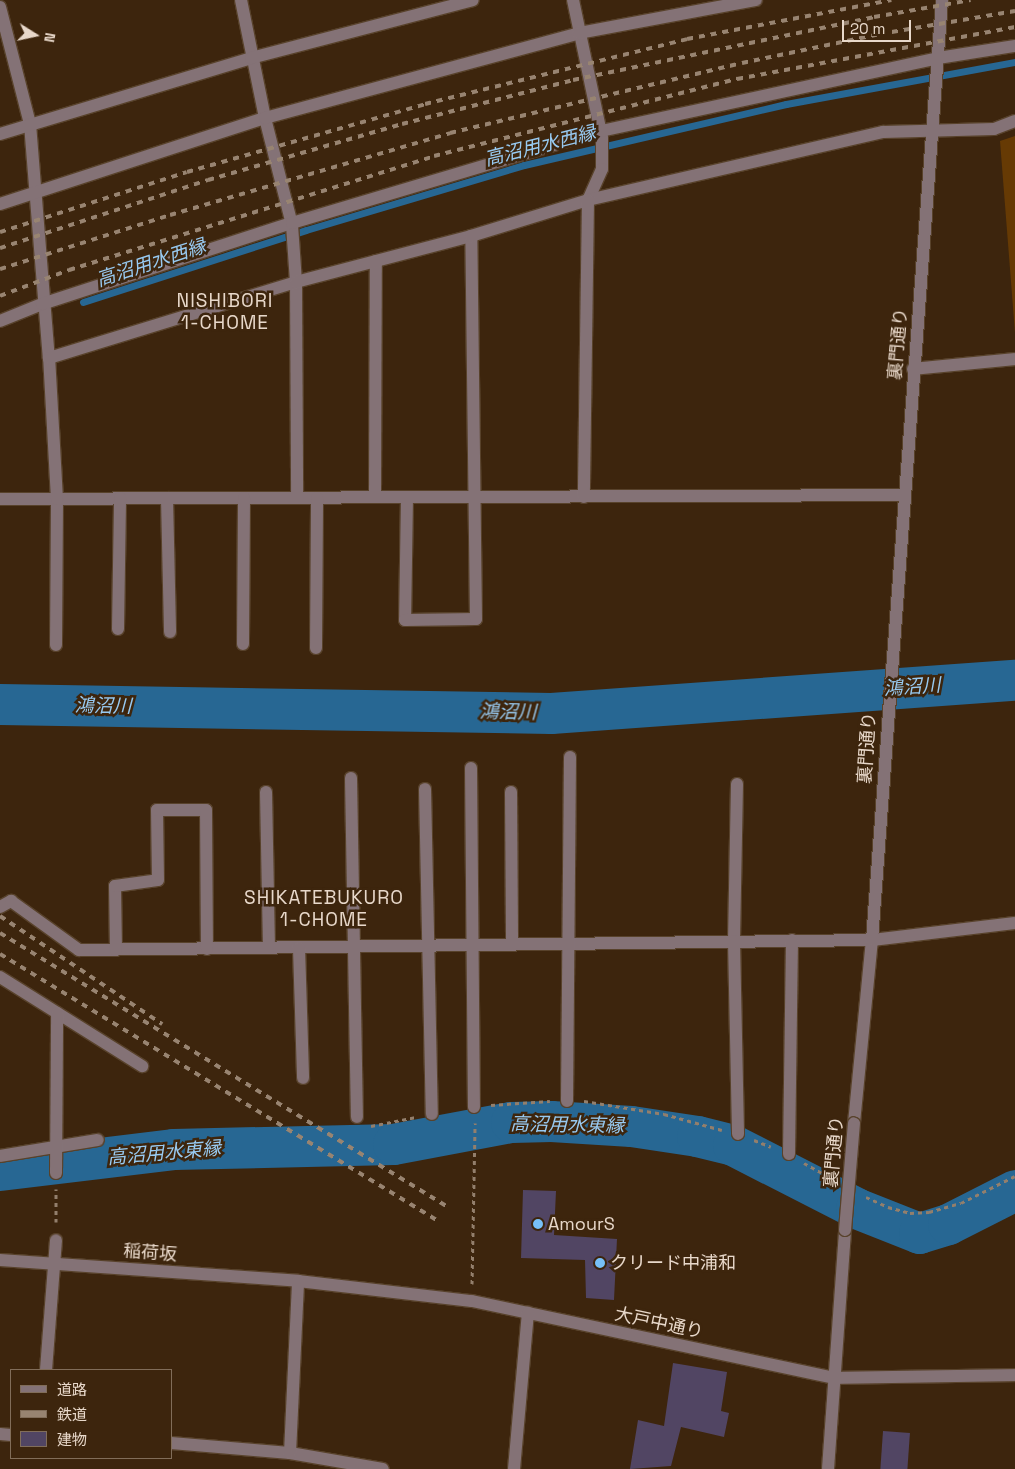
<!DOCTYPE html>
<meta charset="utf-8">
<style>
body{margin:0}
#map{position:relative;width:1015px;height:1469px;overflow:hidden;background:#3d250d;font-family:"Space Grotesk","Noto Sans JP",sans-serif}
div>[style]{position:absolute}
.green>*{inset:0;background:#663a04}
.stream>*{height:7px;margin:-3.5px;padding:0 3.5px;transform-origin:3.5px;border-radius:3.5px;background:#276793}
.river>*{height:41px;margin:-20.5px;padding:0 20.5px;transform-origin:20.5px;border-radius:20.5px;background:#276793}
.building>*{inset:0;background:#514563;transform-origin:0 0}
.path>*{height:3px;margin-top:-1.5px;transform-origin:0;background:repeating-linear-gradient(90deg,#937f6c 0 4px,transparent 0 8px)}
.roads{filter:drop-shadow(1px 0 #58422b) drop-shadow(-1px 0 #58422b) drop-shadow(0 1px #58422b) drop-shadow(0 -1px #58422b)}
.minor>*{height:12px;margin:-6px;padding:0 6px;transform-origin:6px;border-radius:6px;background:#847276}
.rail>*{height:4px;margin-top:-2px;transform-origin:0;background:repeating-linear-gradient(90deg,#988471 0 6px,transparent 0 12px)}
.bridges{filter:drop-shadow(1px 0 #58422b) drop-shadow(-1px 0 #58422b) drop-shadow(0 1px #58422b) drop-shadow(0 -1px #58422b)}
.minor-bridge>*{height:12px;margin:-6px;padding:0 6px;transform-origin:6px;border-radius:6px;background:#847276}
.dots>*{width:14px;height:14px;translate:-50% -50%;box-sizing:border-box;border:2px solid #3d250d;border-radius:50%}
span{translate:-50% -50%;white-space:nowrap;text-align:center;line-height:1.15;-webkit-text-stroke:5px #3d250d;paint-order:stroke}
.street-label{font-size:18px;color:#e8d8ca}
.poi-label{font-size:18px;color:#e8d8ca}
.left{translate:0 -50%;text-align:left}
.water-label{font-size:19px;color:#98caf1;font-style:italic}
.neighbourhood-label{font-size:19px;color:#e8d8ca;letter-spacing:1px}
.legend{position:absolute;left:10px;top:1369px;width:162px;height:90px;box-sizing:border-box;background:#3d250d;border:1px solid #816d59;margin:0;padding:6px 9px;list-style:none;font-size:15px;color:#e8d8ca}
.legend li{display:flex;align-items:center;gap:10px;height:25px}
.legend b{width:25px;border:1px solid #816d59}
.north{position:absolute;left:10px;top:10px;width:50px;height:50px;-webkit-text-stroke:4px #3d250d;paint-order:stroke;rotate:100deg;font-size:14px;font-weight:700;line-height:20px;text-align:center;color:#e8d8ca}
.north::after{content:'';display:block;margin:auto;width:18px;height:22px;background:#e8d8ca;clip-path:polygon(50% 0,100% 100%,50% 72%,0 100%)}
.scale{position:absolute;left:842px;top:20px;width:69px;height:22px;box-sizing:border-box;border:2px solid #e8d8ca;border-top:0;padding-left:6px;font-size:15px;line-height:18px;white-space:nowrap;color:#e8d8ca;-webkit-text-stroke:4px #3d250d;paint-order:stroke}
</style>
<div id="map">
<div class="green">
<div style="clip-path:polygon(1015px 136px,1015px 333px,1000px 141px)"></div>
</div>
<div class="stream">
<div style="left:83px;top:302px;width:234px;rotate:-17.9deg"></div>
<div style="left:306px;top:230px;width:227px;rotate:-16.6deg"></div>
<div style="left:524px;top:165px;width:269px;rotate:-13.1deg"></div>
<div style="left:786px;top:104px;width:233px;rotate:-10.4deg"></div>
</div>
<div class="river">
<div style="left:0;top:704px;width:551px;rotate:0.94deg"></div>
<div style="left:551px;top:713px;width:465px;rotate:-4.1deg"></div>
<div style="left:0;top:1170px;width:174px;rotate:-6.9deg"></div>
<div style="left:173px;top:1149px;width:220px;rotate:-1.3deg"></div>
<div style="left:393px;top:1144px;width:120px;rotate:-10.6deg"></div>
<div style="left:511px;top:1122px;width:40px;rotate:-1.4deg"></div>
<div style="left:551px;top:1121px;width:80px;rotate:3.6deg"></div>
<div style="left:631px;top:1126px;width:67px;rotate:8.6deg"></div>
<div style="left:697px;top:1136px;width:37px;rotate:14deg"></div>
<div style="left:733px;top:1145px;width:138px;rotate:27.1deg"></div>
<div style="left:856px;top:1208px;width:68px;rotate:21.6deg"></div>
<div style="left:919px;top:1233px;width:30px;rotate:-17deg"></div>
<div style="left:948px;top:1224px;width:75px;rotate:-26.9deg"></div>
</div>
<div class="building">
<div style="clip-path:polygon(523px 1190px,556px 1191px,554px 1235px,617px 1239px,614px 1300px,586px 1298px,585px 1260px,521px 1258px)"></div>
<div style="clip-path:polygon(673px 1363px,727px 1372px,721px 1411px,729px 1413px,724px 1437px,681px 1427px,671px 1466px,630px 1469px,638px 1420px,664px 1426px)"></div>
<div style="left:883px;top:1431px;width:27px;height:38px;rotate:4deg"></div>
</div>
<div class="path">
<div style="left:584px;top:1101px;width:81px;rotate:9.2deg"></div>
<div style="left:664px;top:1114px;width:60px;rotate:15.4deg"></div>
<div style="left:491px;top:1105px;width:59px;rotate:-3.9deg"></div>
<div style="left:371px;top:1126px;width:46px;rotate:-11.3deg"></div>
<div style="left:754px;top:1140px;width:18px;rotate:22deg"></div>
<div style="left:804px;top:1163px;width:31px;rotate:29deg"></div>
<div style="left:866px;top:1197px;width:24px;rotate:24deg"></div>
<div style="left:888px;top:1207px;width:23px;rotate:15deg"></div>
<div style="left:910px;top:1213px;width:19px;rotate:-3deg"></div>
<div style="left:929px;top:1212px;width:33px;rotate:-16deg"></div>
<div style="left:961px;top:1203px;width:60px;rotate:-26.6deg"></div>
<div style="left:56px;top:1222px;width:33px;rotate:-90deg"></div>
<div style="left:472px;top:1284px;width:161px;rotate:-88.9deg"></div>
</div>
<div class="roads">
<div class="minor">
<div style="left:241px;top:0;width:120px;rotate:78.5deg"></div>
<div style="left:265px;top:118px;width:110px;rotate:75.8deg"></div>
<div style="left:292px;top:225px;width:57px;rotate:86deg"></div>
<div style="left:296px;top:282px;width:216px;rotate:89.7deg"></div>
<div style="left:573px;top:0;width:141px;rotate:78.1deg"></div>
<div style="left:602px;top:138px;width:31px;rotate:90deg"></div>
<div style="left:602px;top:169px;width:34px;rotate:114deg"></div>
<div style="left:588px;top:200px;width:303px;rotate:-13deg"></div>
<div style="left:883px;top:132px;width:111px;rotate:-1.5deg"></div>
<div style="left:994px;top:129px;width:22px;rotate:-21deg"></div>
<div style="left:0;top:7px;width:121px;rotate:75.6deg"></div>
<div style="left:30px;top:124px;width:235px;rotate:85.4deg"></div>
<div style="left:0;top:134px;width:262px;rotate:-16.8deg"></div>
<div style="left:251px;top:58px;width:229px;rotate:-14.6deg"></div>
<div style="left:0;top:204px;width:279px;rotate:-18deg"></div>
<div style="left:265px;top:118px;width:325px;rotate:-15.1deg"></div>
<div style="left:579px;top:33px;width:180px;rotate:-10.6deg"></div>
<div style="left:0;top:321px;width:45px;rotate:-22deg"></div>
<div style="left:42px;top:304px;width:263px;rotate:-18deg"></div>
<div style="left:292px;top:223px;width:322px;rotate:-16.6deg"></div>
<div style="left:601px;top:131px;width:345px;rotate:-12.2deg"></div>
<div style="left:938px;top:58px;width:78px;rotate:-8.9deg"></div>
<div style="left:913px;top:369px;width:102px;rotate:-5.6deg"></div>
<div style="left:375px;top:497px;width:236px;rotate:-89.8deg"></div>
<div style="left:407px;top:497px;width:123px;rotate:90.9deg"></div>
<div style="left:405px;top:620px;width:71px;rotate:-0.8deg"></div>
<div style="left:476px;top:619px;width:383px;rotate:-90.7deg"></div>
<div style="left:167px;top:498px;width:134px;rotate:88.7deg"></div>
<div style="left:0;top:499px;width:903px;rotate:-0.25deg"></div>
<div style="left:118px;top:629px;width:131px;rotate:-89.1deg"></div>
<div style="left:243px;top:644px;width:146px;rotate:-89.6deg"></div>
<div style="left:56px;top:645px;width:146px;rotate:-89.6deg"></div>
<div style="left:57px;top:499px;width:141px;rotate:-93.2deg"></div>
<div style="left:49px;top:358px;width:258px;rotate:-17.1deg"></div>
<div style="left:296px;top:282px;width:181px;rotate:-14.7deg"></div>
<div style="left:471px;top:236px;width:122px;rotate:-17.1deg"></div>
<div style="left:588px;top:200px;width:297px;rotate:90.8deg"></div>
<div style="left:316px;top:648px;width:150px;rotate:-89.6deg"></div>
<div style="left:471px;top:768px;width:339px;rotate:89.5deg"></div>
<div style="left:351px;top:778px;width:339px;rotate:89deg"></div>
<div style="left:737px;top:784px;width:157px;rotate:91.1deg"></div>
<div style="left:734px;top:941px;width:193px;rotate:88.8deg"></div>
<div style="left:425px;top:789px;width:325px;rotate:88.8deg"></div>
<div style="left:266px;top:792px;width:156px;rotate:88.9deg"></div>
<div style="left:511px;top:792px;width:153px;rotate:89.6deg"></div>
<div style="left:0;top:907px;width:13px;rotate:-29deg"></div>
<div style="left:11px;top:901px;width:84px;rotate:35.8deg"></div>
<div style="left:79px;top:950px;width:793px;rotate:-0.72deg"></div>
<div style="left:872px;top:940px;width:144px;rotate:-6.8deg"></div>
<div style="left:299px;top:948px;width:130px;rotate:88.2deg"></div>
<div style="left:116px;top:950px;width:64px;rotate:-90.9deg"></div>
<div style="left:115px;top:886px;width:43px;rotate:-7.9deg"></div>
<div style="left:158px;top:880px;width:70px;rotate:-90.8deg"></div>
<div style="left:157px;top:810px;width:49px"></div>
<div style="left:206px;top:810px;width:139px;rotate:89.6deg"></div>
<div style="left:0;top:977px;width:168px;rotate:32.1deg"></div>
<div style="left:567px;top:1101px;width:344px;rotate:-89.5deg"></div>
<div style="left:854px;top:1123px;width:184px;rotate:-84.4deg"></div>
<div style="left:872px;top:940px;width:943px;rotate:-85.74deg"></div>
<div style="left:789px;top:1154px;width:214px;rotate:-89.2deg"></div>
<div style="left:0;top:1156px;width:99px;rotate:-9.3deg"></div>
<div style="left:56px;top:1173px;width:160px;rotate:-89.6deg"></div>
<div style="left:0;top:1260px;width:299px;rotate:4deg"></div>
<div style="left:298px;top:1281px;width:175px;rotate:6.6deg"></div>
<div style="left:472px;top:1301px;width:370px;rotate:12deg"></div>
<div style="left:834px;top:1378px;width:181px;rotate:-0.9deg"></div>
<div style="left:46px;top:1370px;width:130px;rotate:-85.6deg"></div>
<div style="left:0;top:1434px;width:11px;rotate:5deg"></div>
<div style="left:171px;top:1443px;width:119px;rotate:4.8deg"></div>
<div style="left:290px;top:1453px;width:94px;rotate:9.8deg"></div>
<div style="left:290px;top:1453px;width:172px;rotate:-87.3deg"></div>
<div style="left:514px;top:1469px;width:157px;rotate:-84.9deg"></div>
<div style="left:828px;top:1469px;width:240px;rotate:-85.9deg"></div>
</div>
</div>
<div class="rail">
<div style="left:0;top:232px;width:196px;rotate:-17.8deg"></div>
<div style="left:187px;top:172px;width:248px;rotate:-15.9deg"></div>
<div style="left:425px;top:104px;width:270px;rotate:-13.9deg"></div>
<div style="left:687px;top:39px;width:208px;rotate:-10.8deg"></div>
<div style="left:0;top:248px;width:219px;rotate:-18.1deg"></div>
<div style="left:208px;top:180px;width:202px;rotate:-16.1deg"></div>
<div style="left:402px;top:124px;width:177px;rotate:-14.4deg"></div>
<div style="left:573px;top:80px;width:308px;rotate:-11.8deg"></div>
<div style="left:874px;top:17px;width:98px;rotate:-9.9deg"></div>
<div style="left:0;top:269px;width:178px;rotate:-17.6deg"></div>
<div style="left:170px;top:215px;width:292px;rotate:-16.3deg"></div>
<div style="left:450px;top:133px;width:300px;rotate:-13.5deg"></div>
<div style="left:742px;top:63px;width:141px;rotate:-11.9deg"></div>
<div style="left:880px;top:34px;width:137px;rotate:-9.7deg"></div>
<div style="left:0;top:296px;width:74px;rotate:-20.6deg"></div>
<div style="left:69px;top:270px;width:382px;rotate:-17.3deg"></div>
<div style="left:434px;top:156px;width:313px;rotate:-14.3deg"></div>
<div style="left:737px;top:79px;width:283px;rotate:-10.6deg"></div>
<div style="left:0;top:916px;width:195px;rotate:33.7deg"></div>
<div style="left:0;top:933px;width:525px;rotate:31.45deg"></div>
<div style="left:0;top:954px;width:515px;rotate:31.35deg"></div>
</div>
<div class="bridges">
<div class="minor-bridge">
<div style="left:845px;top:1230px;width:107px;rotate:-85.2deg"></div>
</div>
</div>
<div class="dots">
<div style="left:538px;top:1224px;background:#77c0f7"></div>
<div style="left:600px;top:1263px;background:#77c0f7"></div>
</div>
<div class="street-label">
<span style="left:898px;top:344px;rotate:-85deg">裏門通り</span>
<span style="left:867px;top:748px;rotate:-86deg">裏門通り</span>
<span style="left:834px;top:1152px;rotate:-85deg">裏門通り</span>
<span style="left:150px;top:1253px;rotate:4deg">稲荷坂</span>
<span style="left:659px;top:1323px;rotate:12deg">大戸中通り</span>
</div>
<div class="poi-label">
<span class="left" style="left:548px;top:1224px">AmourS</span>
<span class="left" style="left:610px;top:1263px">クリード中浦和</span>
</div>
<div class="water-label">
<span style="left:540px;top:146px;rotate:-14deg">高沼用水西縁</span>
<span style="left:151px;top:263px;rotate:-18deg">高沼用水西縁</span>
<span style="left:912px;top:687px;rotate:-4deg">鴻沼川</span>
<span style="left:103px;top:706px;rotate:1deg">鴻沼川</span>
<span style="left:508px;top:712px;rotate:1deg">鴻沼川</span>
<span style="left:567px;top:1125px;rotate:1deg">高沼用水東縁</span>
<span style="left:164px;top:1153px;rotate:-5deg">高沼用水東縁</span>
</div>
<div class="neighbourhood-label">
<span style="left:225px;top:312px">NISHIBORI<br>1-CHOME</span>
<span style="left:324px;top:909px">SHIKATEBUKURO<br>1-CHOME</span>
</div>
<ul class="legend">
<li><b style="height:6px;background:#847276"></b>道路</li>
<li><b style="height:6px;background:#988471"></b>鉄道</li>
<li><b style="height:14px;background:#514563"></b>建物</li>
</ul>
<div class="north">N</div>
<div class="scale">20 m</div>
</div>
